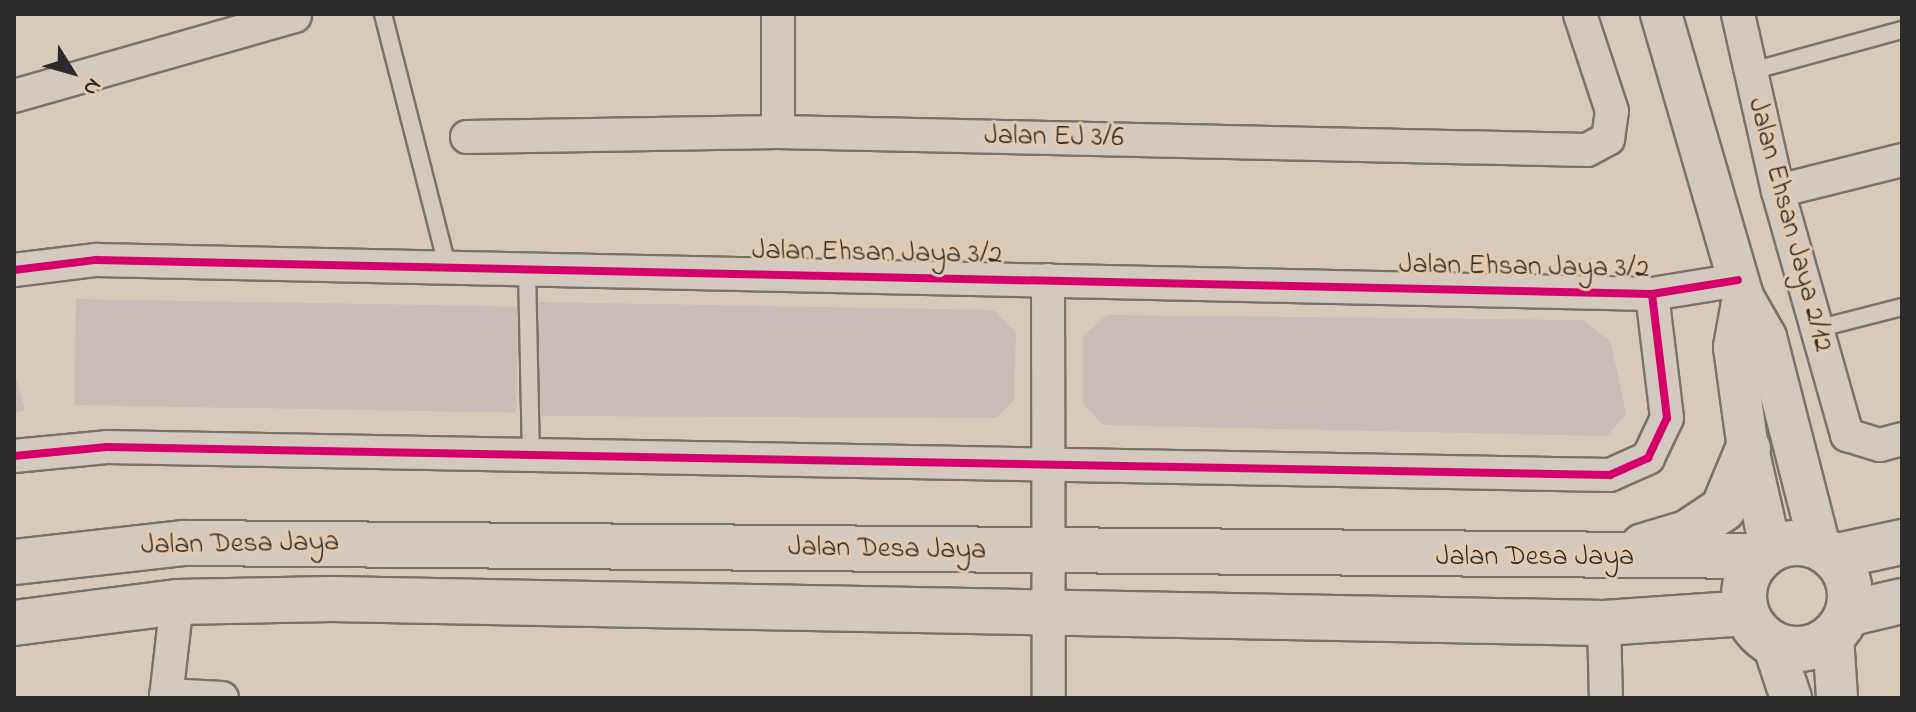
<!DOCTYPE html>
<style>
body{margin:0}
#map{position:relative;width:1916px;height:712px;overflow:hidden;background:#d8c9b9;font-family:"Indie Flower",sans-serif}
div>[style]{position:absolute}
.building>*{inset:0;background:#cbbbb9;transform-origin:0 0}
.roads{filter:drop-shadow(2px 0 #79726b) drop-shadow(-2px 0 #79726b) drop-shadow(0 2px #79726b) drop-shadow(0 -2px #79726b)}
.service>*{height:16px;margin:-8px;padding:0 8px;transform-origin:8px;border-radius:8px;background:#d3c9be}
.minor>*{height:32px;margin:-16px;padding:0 16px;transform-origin:16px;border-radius:16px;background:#d3c9be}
.tertiary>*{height:40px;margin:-20px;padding:0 20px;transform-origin:20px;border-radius:20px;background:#d3c9be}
.secondary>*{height:44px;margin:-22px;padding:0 22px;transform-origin:22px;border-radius:22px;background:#d3c9be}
.secondary>.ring{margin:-22px;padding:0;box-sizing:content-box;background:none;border:44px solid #d3c9be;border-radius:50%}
.cycleway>*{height:8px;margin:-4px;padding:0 4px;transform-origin:4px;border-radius:4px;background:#d6006c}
span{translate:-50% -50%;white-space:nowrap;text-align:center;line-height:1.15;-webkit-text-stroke:6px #e5c9ac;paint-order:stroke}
.street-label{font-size:28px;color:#2b2b2b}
.frame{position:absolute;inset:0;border:16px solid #2b2b2b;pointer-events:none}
.north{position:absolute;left:32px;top:32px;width:80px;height:80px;-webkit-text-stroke:6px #e5c9ac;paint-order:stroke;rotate:127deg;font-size:22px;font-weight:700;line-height:32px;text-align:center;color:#2b2b2b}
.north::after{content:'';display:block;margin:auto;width:28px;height:36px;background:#2b2b2b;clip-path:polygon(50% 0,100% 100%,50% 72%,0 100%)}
</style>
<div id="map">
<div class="building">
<div style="left:76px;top:299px;width:442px;height:106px;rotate:1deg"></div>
<div style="clip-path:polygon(537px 302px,993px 310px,1016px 332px,1014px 400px,996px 418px,540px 416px)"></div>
<div style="clip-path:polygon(1107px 315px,1583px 320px,1611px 342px,1626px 414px,1607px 436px,1103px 425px,1083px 403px,1083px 336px)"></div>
<div style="clip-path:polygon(14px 371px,25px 410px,14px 413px)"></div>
</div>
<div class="roads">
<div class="service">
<div style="left:383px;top:14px;width:263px;rotate:75.7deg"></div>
<div style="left:1748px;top:72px;width:160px;rotate:-15.3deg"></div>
<div style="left:527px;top:269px;width:187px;rotate:88.8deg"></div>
<div style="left:1816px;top:329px;width:89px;rotate:-14.3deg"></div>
</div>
<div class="minor">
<div style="left:1738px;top:14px;width:181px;rotate:77.3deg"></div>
<div style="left:1778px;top:191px;width:254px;rotate:74.2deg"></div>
<div style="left:1847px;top:435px;width:34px;rotate:17deg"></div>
<div style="left:1880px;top:445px;width:23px;rotate:-15deg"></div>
<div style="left:14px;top:96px;width:292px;rotate:-15.9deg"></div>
<div style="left:778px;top:132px;width:118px;rotate:-90deg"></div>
<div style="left:467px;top:137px;width:311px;rotate:-0.9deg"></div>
<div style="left:778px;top:132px;width:809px;rotate:1.27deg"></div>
<div style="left:1587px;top:150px;width:24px;rotate:-28deg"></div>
<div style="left:1608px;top:139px;width:28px;rotate:-82deg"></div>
<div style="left:1612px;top:111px;width:102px;rotate:-108.3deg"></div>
<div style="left:1778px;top:191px;width:128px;rotate:-14deg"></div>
<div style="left:14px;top:270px;width:83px;rotate:-7deg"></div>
<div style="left:96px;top:260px;width:1556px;rotate:1.25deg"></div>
<div style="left:1652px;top:294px;width:87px;rotate:-9.2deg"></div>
<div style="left:1048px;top:280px;width:418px;rotate:89.9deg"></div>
<div style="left:14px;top:456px;width:93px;rotate:-5.5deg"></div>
<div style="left:107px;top:447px;width:1503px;rotate:1.07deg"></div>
<div style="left:1610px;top:475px;width:42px;rotate:-24.1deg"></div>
<div style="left:1648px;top:458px;width:44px;rotate:-64.6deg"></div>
<div style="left:1667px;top:418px;width:125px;rotate:-96.9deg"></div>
<div style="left:1604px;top:623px;width:75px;rotate:88.5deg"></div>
<div style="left:166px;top:695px;width:56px;rotate:3.1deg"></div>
<div style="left:166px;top:698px;width:97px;rotate:-83.5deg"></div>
</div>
<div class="tertiary">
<div style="left:1661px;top:14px;width:295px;rotate:73.8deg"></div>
<div style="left:1743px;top:297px;width:46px;rotate:60.1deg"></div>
<div style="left:1766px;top:337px;width:218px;rotate:75.6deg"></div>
<div style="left:1743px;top:297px;width:51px;rotate:100.2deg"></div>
<div style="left:1734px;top:347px;width:103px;rotate:82.2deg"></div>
<div style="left:1748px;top:449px;width:104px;rotate:77.2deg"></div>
<div style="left:1833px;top:636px;width:62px;rotate:86.3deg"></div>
<div style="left:1773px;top:644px;width:57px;rotate:71.6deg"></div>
</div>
<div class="secondary">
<div class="ring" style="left:1744px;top:543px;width:62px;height:62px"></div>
<div style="left:1643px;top:546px;width:46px;rotate:-16.5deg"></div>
<div style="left:1687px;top:533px;width:43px;rotate:-33.7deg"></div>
<div style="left:1723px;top:509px;width:65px;rotate:-67.4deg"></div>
<div style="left:1833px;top:557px;width:71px;rotate:-12.3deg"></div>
<div style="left:14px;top:562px;width:170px;rotate:-6.4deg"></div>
<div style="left:183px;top:543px;width:1579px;rotate:0.47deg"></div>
<div style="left:1847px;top:614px;width:57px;rotate:-13.3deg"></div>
<div style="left:14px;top:623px;width:164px;rotate:-7.3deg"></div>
<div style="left:177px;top:602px;width:155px;rotate:-1.1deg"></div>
<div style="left:332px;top:599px;width:1272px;rotate:1.08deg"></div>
<div style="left:1604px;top:623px;width:142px;rotate:-4deg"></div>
</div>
</div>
<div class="cycleway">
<div style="left:14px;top:270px;width:83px;rotate:-7deg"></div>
<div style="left:96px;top:260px;width:1556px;rotate:1.25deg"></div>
<div style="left:1652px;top:294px;width:87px;rotate:-9.2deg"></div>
<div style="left:14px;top:456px;width:93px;rotate:-5.5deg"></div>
<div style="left:107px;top:447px;width:1503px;rotate:1.07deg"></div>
<div style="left:1610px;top:475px;width:42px;rotate:-24.1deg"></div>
<div style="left:1648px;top:458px;width:44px;rotate:-64.6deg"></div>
<div style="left:1667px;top:418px;width:125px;rotate:-96.9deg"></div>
</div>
<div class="street-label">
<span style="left:1054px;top:138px;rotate:1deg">Jalan EJ 3/6</span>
<span style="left:1789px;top:225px;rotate:75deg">Jalan Ehsan Jaya 2/12</span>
<span style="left:877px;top:254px;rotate:1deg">Jalan Ehsan Jaya 3/2</span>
<span style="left:1524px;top:268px;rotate:1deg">Jalan Ehsan Jaya 3/2</span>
<span style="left:240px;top:545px;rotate:-1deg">Jalan Desa Jaya</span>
<span style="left:887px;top:550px;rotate:1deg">Jalan Desa Jaya</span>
<span style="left:1535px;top:558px">Jalan Desa Jaya</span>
</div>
<div class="frame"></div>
<div class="north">N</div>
</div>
